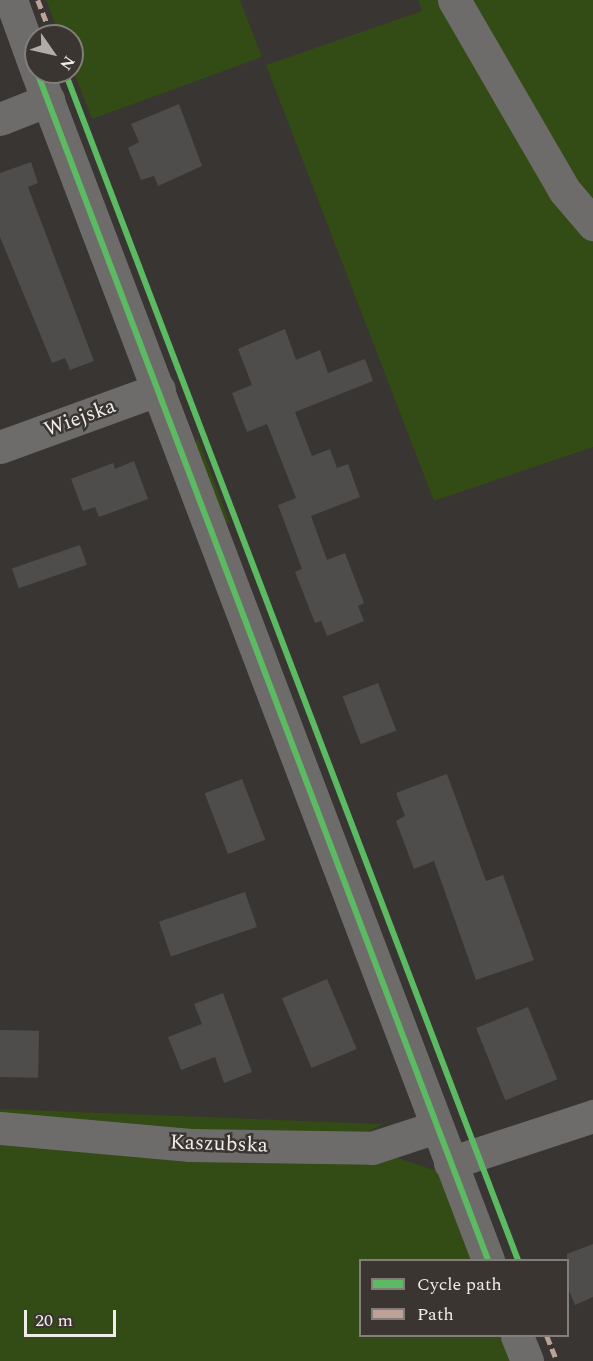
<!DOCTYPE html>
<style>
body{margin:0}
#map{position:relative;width:593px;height:1361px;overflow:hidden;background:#383533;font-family:Spectral,serif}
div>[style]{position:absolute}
.green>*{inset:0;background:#334b14}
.building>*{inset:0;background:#4f4d4b;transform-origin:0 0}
.street>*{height:33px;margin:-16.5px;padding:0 16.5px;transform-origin:16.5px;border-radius:16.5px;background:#6e6c6a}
.quiet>*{height:4.5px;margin-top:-2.25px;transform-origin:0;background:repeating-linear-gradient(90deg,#bda197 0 9px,transparent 0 13.5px)}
.cycleway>*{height:6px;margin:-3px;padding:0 3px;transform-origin:3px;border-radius:3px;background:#5cba63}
span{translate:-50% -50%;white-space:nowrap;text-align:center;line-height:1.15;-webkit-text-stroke:5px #3a3531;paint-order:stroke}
.street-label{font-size:21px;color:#f0ecea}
.legend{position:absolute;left:359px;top:1259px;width:210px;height:78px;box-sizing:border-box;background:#3a3531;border:2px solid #837e7b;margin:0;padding:8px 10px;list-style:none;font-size:18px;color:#f0ecea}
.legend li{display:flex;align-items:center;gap:12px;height:30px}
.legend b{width:30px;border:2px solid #837e7b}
.north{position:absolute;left:24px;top:24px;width:60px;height:60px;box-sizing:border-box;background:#3a3531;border:2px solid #837e7b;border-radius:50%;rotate:124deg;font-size:16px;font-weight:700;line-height:24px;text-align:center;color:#f0ecea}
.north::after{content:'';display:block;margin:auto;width:21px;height:27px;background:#b0acaa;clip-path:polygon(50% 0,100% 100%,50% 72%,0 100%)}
.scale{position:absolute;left:24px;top:1310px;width:92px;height:27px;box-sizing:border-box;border:3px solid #f0ecea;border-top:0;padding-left:8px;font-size:18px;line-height:21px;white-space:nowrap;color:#f0ecea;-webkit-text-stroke:4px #3a3531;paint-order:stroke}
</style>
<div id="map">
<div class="green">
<div style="clip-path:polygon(46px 0,240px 0,262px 57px,92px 119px,72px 68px,72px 36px,60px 36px)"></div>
<div style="clip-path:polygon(418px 0,593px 0,593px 447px,434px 501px,266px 65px,422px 11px)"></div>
<div style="clip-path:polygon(198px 438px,230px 524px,222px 521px,193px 445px)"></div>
<div style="clip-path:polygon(0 1109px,380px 1124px,392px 1119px,362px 1135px,305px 1140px,0 1114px)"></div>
<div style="clip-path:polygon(0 1142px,395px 1157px,440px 1172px,475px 1260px,360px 1260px,360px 1336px,505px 1336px,515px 1361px,0 1361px)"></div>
</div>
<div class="building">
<div style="clip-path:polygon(179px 104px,202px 166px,158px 186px,154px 176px,141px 180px,128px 148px,139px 142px,131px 124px)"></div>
<div style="clip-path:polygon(31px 162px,38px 183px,28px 187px,94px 361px,70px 370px,65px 358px,52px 363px,0 237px,0 173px)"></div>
<div style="clip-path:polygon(285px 329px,296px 360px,320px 350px,328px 373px,365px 359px,373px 381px,295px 412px,312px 456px,330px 449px,337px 468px,348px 464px,360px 497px,311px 516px,327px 560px,345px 553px,364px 603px,358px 606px,364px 621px,327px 636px,321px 621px,315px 623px,295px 572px,302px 569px,278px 505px,296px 498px,267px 424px,247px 432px,232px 393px,252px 385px,238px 349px)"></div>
<div style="clip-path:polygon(134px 461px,148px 499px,99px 517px,95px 507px,83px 511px,71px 479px,113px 463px,115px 469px)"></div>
<div style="left:80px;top:545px;width:21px;height:72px;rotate:71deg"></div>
<div style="left:378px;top:683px;width:51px;height:38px;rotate:69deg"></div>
<div style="clip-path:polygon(447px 774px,486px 881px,503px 875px,534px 960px,476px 980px,434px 861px,414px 869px,396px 821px,405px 816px,396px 793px)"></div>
<div style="left:242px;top:779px;width:65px;height:40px;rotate:69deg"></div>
<div style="left:245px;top:892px;width:37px;height:91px;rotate:71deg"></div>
<div style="left:327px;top:979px;width:76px;height:49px;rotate:67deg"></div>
<div style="clip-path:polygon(223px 993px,252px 1072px,224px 1083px,215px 1057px,181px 1070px,168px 1037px,202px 1024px,194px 1004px)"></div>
<div style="left:528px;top:1007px;width:78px;height:56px;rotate:68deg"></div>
<div style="left:0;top:1030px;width:39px;height:47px;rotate:1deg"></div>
<div style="clip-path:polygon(593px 1244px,593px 1297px,575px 1305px,567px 1286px,567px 1254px)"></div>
</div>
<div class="street">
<div style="left:11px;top:0;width:73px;rotate:70.1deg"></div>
<div style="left:454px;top:0;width:220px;rotate:59.9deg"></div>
<div style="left:564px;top:190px;width:45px;rotate:49.5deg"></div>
<div style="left:37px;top:72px;width:1271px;rotate:69.21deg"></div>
<div style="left:0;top:119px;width:52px;rotate:-21.6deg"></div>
<div style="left:0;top:447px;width:169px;rotate:-20deg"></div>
<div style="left:0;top:1128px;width:191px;rotate:5.1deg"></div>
<div style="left:190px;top:1145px;width:182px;rotate:0.9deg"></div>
<div style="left:372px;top:1148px;width:67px;rotate:-18.2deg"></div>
<div style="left:450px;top:1163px;width:151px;rotate:-18.2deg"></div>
<div style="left:517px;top:1336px;width:27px;rotate:68deg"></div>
</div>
<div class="quiet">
<div style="left:38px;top:0;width:39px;rotate:69deg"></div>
<div style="left:547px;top:1336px;width:27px;rotate:68deg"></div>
</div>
<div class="cycleway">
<div style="left:37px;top:72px;width:1271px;rotate:69.21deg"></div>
<div style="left:65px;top:72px;width:1271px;rotate:69.13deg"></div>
</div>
<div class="street-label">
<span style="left:80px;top:418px;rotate:-20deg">Wiejska</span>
<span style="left:219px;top:1144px;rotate:2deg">Kaszubska</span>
</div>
<ul class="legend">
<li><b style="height:8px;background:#5cba63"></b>Cycle path</li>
<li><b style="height:8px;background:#bda197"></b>Path</li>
</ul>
<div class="north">N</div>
<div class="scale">20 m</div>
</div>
